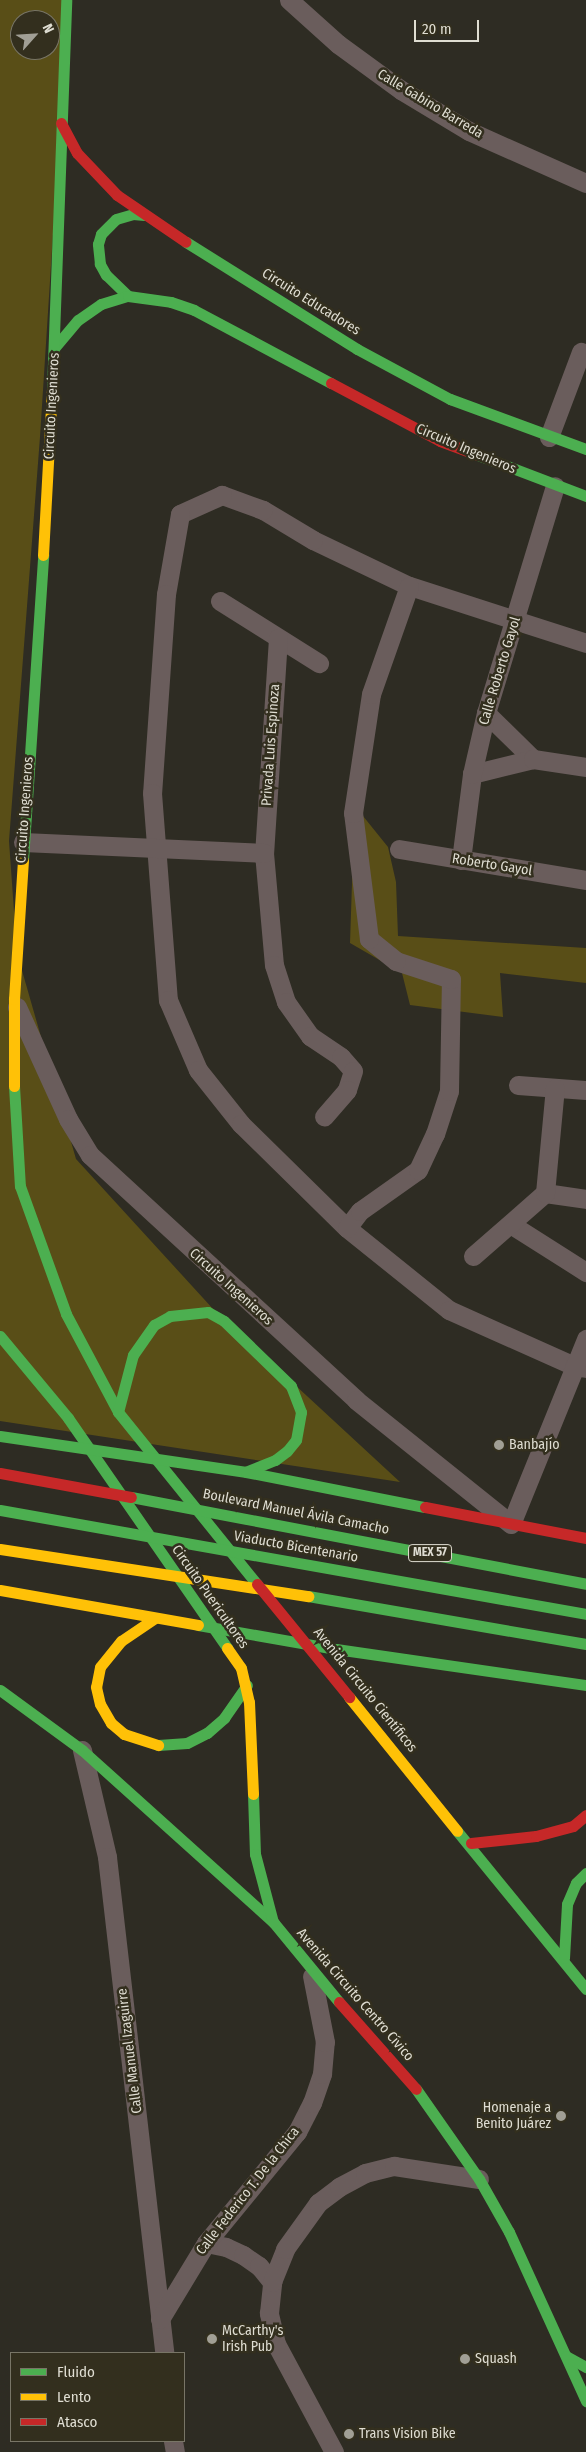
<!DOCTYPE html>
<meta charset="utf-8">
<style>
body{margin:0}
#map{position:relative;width:586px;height:2452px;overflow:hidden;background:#2e2c23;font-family:"Fira Sans Condensed",sans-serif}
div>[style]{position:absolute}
.green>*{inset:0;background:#594e17}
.street>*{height:19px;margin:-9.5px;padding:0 9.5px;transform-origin:9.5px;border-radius:9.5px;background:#6a5d5c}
.fast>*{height:11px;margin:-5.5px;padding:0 5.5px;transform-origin:5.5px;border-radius:5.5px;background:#4caf50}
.slow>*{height:11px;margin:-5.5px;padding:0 5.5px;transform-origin:5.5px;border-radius:5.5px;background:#ffc107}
.jam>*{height:11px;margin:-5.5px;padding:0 5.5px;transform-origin:5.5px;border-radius:5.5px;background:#c62828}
.dots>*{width:14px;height:14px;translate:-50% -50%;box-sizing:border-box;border:2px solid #332f1e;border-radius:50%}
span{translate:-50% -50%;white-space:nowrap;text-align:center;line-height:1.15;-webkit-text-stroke:5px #332f1e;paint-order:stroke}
.shield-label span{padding:1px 4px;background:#332f1e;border:1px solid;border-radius:4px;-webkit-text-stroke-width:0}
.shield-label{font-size:12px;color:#dfddd2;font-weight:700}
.street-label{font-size:14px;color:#dfddd2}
.poi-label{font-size:14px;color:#dfddd2}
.left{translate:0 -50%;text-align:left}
.right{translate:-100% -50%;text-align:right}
.legend{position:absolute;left:10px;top:2352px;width:175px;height:90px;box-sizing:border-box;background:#332f1e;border:1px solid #787566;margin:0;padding:6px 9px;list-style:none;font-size:15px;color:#dfddd2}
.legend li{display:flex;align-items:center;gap:10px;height:25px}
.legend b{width:25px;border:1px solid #787566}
.north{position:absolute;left:10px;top:10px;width:50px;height:50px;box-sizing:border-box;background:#332f1e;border:1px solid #787566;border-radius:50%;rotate:64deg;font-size:14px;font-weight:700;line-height:20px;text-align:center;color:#dfddd2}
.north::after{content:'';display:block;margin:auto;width:18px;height:22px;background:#a19f95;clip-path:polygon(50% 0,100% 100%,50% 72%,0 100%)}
.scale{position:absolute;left:414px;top:20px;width:65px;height:22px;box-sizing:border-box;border:2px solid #dfddd2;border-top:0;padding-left:6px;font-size:15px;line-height:18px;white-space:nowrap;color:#dfddd2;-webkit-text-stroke:4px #332f1e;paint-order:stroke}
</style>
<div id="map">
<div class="green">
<div style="clip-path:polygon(evenodd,0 0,68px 0,40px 437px,9px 841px,17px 953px,76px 1159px,214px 1310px,400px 1482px,0 1421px,0 0,20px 20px,50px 20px,50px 50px,20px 50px,20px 20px)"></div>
<div style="clip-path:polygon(363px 816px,388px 847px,396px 882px,398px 936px,586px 948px,586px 983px,500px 973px,503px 1017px,410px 1005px,402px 973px,350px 943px,354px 822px)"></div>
</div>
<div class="street">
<div style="left:289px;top:0;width:66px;rotate:41.9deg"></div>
<div style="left:338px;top:44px;width:78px;rotate:36.1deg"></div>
<div style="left:401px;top:90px;width:79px;rotate:31.1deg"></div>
<div style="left:469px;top:131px;width:128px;rotate:24deg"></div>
<div style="left:549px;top:437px;width:91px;rotate:-69.4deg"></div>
<div style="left:220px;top:601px;width:117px;rotate:32.1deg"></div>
<div style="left:278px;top:638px;width:215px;rotate:93.7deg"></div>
<div style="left:264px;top:853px;width:112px;rotate:84.9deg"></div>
<div style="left:274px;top:965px;width:39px;rotate:72deg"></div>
<div style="left:286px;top:1002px;width:42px;rotate:54.8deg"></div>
<div style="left:310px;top:1036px;width:37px;rotate:34deg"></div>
<div style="left:341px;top:1057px;width:18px;rotate:49deg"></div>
<div style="left:353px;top:1071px;width:20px;rotate:108deg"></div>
<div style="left:347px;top:1090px;width:35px;rotate:131deg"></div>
<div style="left:586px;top:643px;width:186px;rotate:-162.1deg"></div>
<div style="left:409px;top:586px;width:106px;rotate:-154.4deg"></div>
<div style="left:313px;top:540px;width:58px;rotate:-149deg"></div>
<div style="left:263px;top:510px;width:44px;rotate:-159.9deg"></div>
<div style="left:222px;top:495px;width:46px;rotate:155.7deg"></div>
<div style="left:180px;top:514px;width:81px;rotate:99.9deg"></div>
<div style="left:166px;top:594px;width:199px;rotate:94deg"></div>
<div style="left:152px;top:793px;width:208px;rotate:85.6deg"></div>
<div style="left:168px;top:1000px;width:76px;rotate:66.8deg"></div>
<div style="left:198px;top:1070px;width:69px;rotate:51.5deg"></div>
<div style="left:241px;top:1124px;width:148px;rotate:44.5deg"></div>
<div style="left:347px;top:1228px;width:131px;rotate:38.8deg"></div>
<div style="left:449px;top:1310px;width:137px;rotate:24.1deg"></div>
<div style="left:574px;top:1366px;width:12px;rotate:9deg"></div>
<div style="left:486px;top:713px;width:66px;rotate:44.4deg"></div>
<div style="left:472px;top:774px;width:63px;rotate:-13.8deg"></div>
<div style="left:533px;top:759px;width:54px;rotate:8.6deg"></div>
<div style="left:23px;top:842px;width:241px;rotate:2.6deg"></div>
<div style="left:399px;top:849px;width:190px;rotate:9.4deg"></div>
<div style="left:461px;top:860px;width:87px;rotate:-82.7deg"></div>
<div style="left:472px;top:774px;width:63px;rotate:-77.1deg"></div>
<div style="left:486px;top:713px;width:237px;rotate:-73.1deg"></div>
<div style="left:17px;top:1007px;width:123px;rotate:65.5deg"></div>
<div style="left:68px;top:1119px;width:42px;rotate:58.6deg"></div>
<div style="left:90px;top:1155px;width:362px;rotate:42.6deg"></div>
<div style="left:356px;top:1400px;width:198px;rotate:38.7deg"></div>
<div style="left:511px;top:1524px;width:200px;rotate:-67.9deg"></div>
<div style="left:518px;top:1085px;width:68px;rotate:4.2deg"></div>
<div style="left:545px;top:1193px;width:41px;rotate:8.3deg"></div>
<div style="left:512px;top:1225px;width:88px;rotate:32.4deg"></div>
<div style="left:347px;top:1228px;width:21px;rotate:-53deg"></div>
<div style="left:360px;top:1211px;width:71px;rotate:-35.3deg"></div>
<div style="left:418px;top:1170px;width:40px;rotate:-65deg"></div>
<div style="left:435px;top:1134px;width:45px;rotate:-72deg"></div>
<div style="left:449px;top:1091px;width:112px;rotate:-89deg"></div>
<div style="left:451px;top:979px;width:58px;rotate:-161.9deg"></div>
<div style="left:396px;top:961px;width:35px;rotate:-141deg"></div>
<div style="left:369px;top:939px;width:127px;rotate:-97.2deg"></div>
<div style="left:353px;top:813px;width:120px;rotate:-81.4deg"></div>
<div style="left:371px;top:694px;width:114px;rotate:-70.6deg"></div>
<div style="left:473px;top:1256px;width:96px;rotate:-41.2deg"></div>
<div style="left:545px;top:1193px;width:105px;rotate:-84.6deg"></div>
<div style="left:82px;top:1750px;width:110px;rotate:76.8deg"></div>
<div style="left:107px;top:1857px;width:499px;rotate:83.4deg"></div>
<div style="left:206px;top:2243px;width:20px;rotate:11deg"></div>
<div style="left:226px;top:2247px;width:19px;rotate:25deg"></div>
<div style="left:243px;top:2255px;width:19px;rotate:35deg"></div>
<div style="left:259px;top:2266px;width:21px;rotate:51deg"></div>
<div style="left:160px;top:2319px;width:89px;rotate:-58.8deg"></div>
<div style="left:206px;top:2243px;width:144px;rotate:-50.7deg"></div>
<div style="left:297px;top:2132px;width:33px;rotate:-63deg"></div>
<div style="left:312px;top:2103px;width:31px;rotate:-71deg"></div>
<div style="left:322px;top:2074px;width:32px;rotate:-85deg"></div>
<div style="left:325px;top:2042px;width:67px;rotate:-101.1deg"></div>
<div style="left:173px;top:2441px;width:11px;rotate:80deg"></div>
<div style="left:334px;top:2452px;width:123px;rotate:-118.2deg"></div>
<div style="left:276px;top:2344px;width:32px;rotate:-103deg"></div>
<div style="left:269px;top:2313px;width:31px;rotate:-84deg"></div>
<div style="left:272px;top:2282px;width:35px;rotate:-68deg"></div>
<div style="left:285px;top:2249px;width:57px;rotate:-54.3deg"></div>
<div style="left:318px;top:2203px;width:26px;rotate:-37deg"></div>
<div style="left:339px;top:2187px;width:30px;rotate:-28deg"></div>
<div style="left:365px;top:2173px;width:30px;rotate:-14deg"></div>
<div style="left:394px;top:2166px;width:86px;rotate:8.7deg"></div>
</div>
<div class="fast">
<div style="left:186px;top:242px;width:202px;rotate:32deg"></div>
<div style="left:357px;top:349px;width:106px;rotate:28.3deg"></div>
<div style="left:450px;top:399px;width:145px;rotate:20.2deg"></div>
<div style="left:128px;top:296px;width:30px;rotate:-136deg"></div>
<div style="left:106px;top:275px;width:13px;rotate:-119deg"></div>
<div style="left:100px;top:264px;width:20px;rotate:-96deg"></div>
<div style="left:98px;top:244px;width:10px;rotate:-73deg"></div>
<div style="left:101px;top:234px;width:21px;rotate:-45deg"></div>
<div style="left:116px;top:219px;width:18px;rotate:-16deg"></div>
<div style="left:133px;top:214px;width:11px;rotate:5deg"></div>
<div style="left:55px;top:347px;width:35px;rotate:-50deg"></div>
<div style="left:78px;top:320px;width:28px;rotate:-35deg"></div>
<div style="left:101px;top:304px;width:28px;rotate:-17deg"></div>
<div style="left:128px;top:296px;width:43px;rotate:7.9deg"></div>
<div style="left:171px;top:302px;width:24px;rotate:19deg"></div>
<div style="left:194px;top:310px;width:155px;rotate:28.1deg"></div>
<div style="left:52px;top:390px;width:390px;rotate:-87.9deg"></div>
<div style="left:478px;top:455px;width:116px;rotate:20.8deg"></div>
<div style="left:23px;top:860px;width:306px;rotate:-86.2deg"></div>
<div style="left:14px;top:1086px;width:100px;rotate:86.6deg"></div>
<div style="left:20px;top:1186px;width:136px;rotate:70.2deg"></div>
<div style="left:66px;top:1314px;width:111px;rotate:62deg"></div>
<div style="left:118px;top:1412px;width:221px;rotate:51.1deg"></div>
<div style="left:0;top:1336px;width:107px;rotate:50.3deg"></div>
<div style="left:68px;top:1418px;width:280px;rotate:55.3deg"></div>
<div style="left:118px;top:1412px;width:59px;rotate:-75.3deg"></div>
<div style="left:133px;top:1355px;width:37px;rotate:-55deg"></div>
<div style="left:154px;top:1325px;width:18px;rotate:-29deg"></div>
<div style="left:170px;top:1316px;width:38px;rotate:-6deg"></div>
<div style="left:208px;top:1312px;width:18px;rotate:29deg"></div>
<div style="left:224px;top:1321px;width:93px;rotate:44.1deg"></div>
<div style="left:291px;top:1386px;width:28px;rotate:69deg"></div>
<div style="left:301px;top:1412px;width:28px;rotate:100deg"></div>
<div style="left:296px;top:1440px;width:14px;rotate:129deg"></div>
<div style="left:287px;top:1451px;width:15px;rotate:143deg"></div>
<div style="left:275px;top:1460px;width:31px;rotate:158deg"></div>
<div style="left:0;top:1436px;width:249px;rotate:8.3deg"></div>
<div style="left:246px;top:1472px;width:182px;rotate:11.1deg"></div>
<div style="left:131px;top:1497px;width:463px;rotate:10.8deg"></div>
<div style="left:0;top:1510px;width:595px;rotate:10.06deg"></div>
<div style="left:308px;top:1596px;width:282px;rotate:9.8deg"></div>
<div style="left:198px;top:1625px;width:140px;rotate:9.9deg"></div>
<div style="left:336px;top:1649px;width:253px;rotate:8.2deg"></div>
<div style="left:0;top:1690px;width:102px;rotate:36.2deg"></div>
<div style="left:82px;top:1750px;width:258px;rotate:42deg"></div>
<div style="left:274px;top:1923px;width:102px;rotate:50.6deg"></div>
<div style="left:158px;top:1745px;width:29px;rotate:-4deg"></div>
<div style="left:187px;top:1743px;width:22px;rotate:-27deg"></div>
<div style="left:207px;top:1733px;width:23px;rotate:-41deg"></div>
<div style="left:224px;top:1718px;width:40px;rotate:-55.1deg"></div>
<div style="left:253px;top:1794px;width:60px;rotate:88.1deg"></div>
<div style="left:255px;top:1854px;width:70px;rotate:75.2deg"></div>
<div style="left:457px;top:1831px;width:204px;rotate:50.8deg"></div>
<div style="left:564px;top:1958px;width:54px;rotate:-86.8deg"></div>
<div style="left:567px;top:1904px;width:23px;rotate:-67deg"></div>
<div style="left:576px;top:1883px;width:14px;rotate:-45deg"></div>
<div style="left:416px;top:2089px;width:110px;rotate:55deg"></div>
<div style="left:479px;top:2179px;width:61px;rotate:60.5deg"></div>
<div style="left:509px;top:2232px;width:186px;rotate:65.5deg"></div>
<div style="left:566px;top:2356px;width:23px;rotate:29deg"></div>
</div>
<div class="slow">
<div style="left:43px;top:555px;width:165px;rotate:-86.9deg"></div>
<div style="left:14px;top:1086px;width:87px;rotate:-90deg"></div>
<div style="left:14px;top:999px;width:139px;rotate:-86.3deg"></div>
<div style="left:0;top:1549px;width:312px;rotate:8.7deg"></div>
<div style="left:0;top:1590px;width:201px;rotate:10deg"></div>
<div style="left:155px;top:1618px;width:41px;rotate:145.9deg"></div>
<div style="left:121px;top:1641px;width:33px;rotate:129deg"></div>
<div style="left:100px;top:1667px;width:20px;rotate:101deg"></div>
<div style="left:96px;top:1687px;width:17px;rotate:77deg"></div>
<div style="left:100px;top:1704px;width:22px;rotate:60deg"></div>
<div style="left:111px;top:1723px;width:17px;rotate:40deg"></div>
<div style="left:124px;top:1734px;width:36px;rotate:18deg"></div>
<div style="left:227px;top:1648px;width:24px;rotate:55deg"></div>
<div style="left:241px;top:1668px;width:35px;rotate:77deg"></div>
<div style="left:249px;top:1702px;width:92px;rotate:87.5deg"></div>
<div style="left:349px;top:1697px;width:172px;rotate:51.1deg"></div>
</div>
<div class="jam">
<div style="left:61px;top:123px;width:34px;rotate:62deg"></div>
<div style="left:77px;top:153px;width:58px;rotate:46.4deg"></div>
<div style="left:117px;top:195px;width:83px;rotate:34.3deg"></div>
<div style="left:331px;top:383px;width:123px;rotate:28deg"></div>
<div style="left:440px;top:441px;width:40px;rotate:20.2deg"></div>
<div style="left:0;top:1473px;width:133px;rotate:10.4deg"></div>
<div style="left:425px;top:1507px;width:164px;rotate:10.9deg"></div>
<div style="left:257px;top:1584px;width:146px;rotate:50.8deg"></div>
<div style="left:471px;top:1843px;width:65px;rotate:-6.1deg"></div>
<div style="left:536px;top:1836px;width:38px;rotate:-15deg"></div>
<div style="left:573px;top:1826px;width:17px;rotate:-40deg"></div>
<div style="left:339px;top:2002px;width:116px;rotate:48.5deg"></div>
</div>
<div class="dots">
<div style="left:499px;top:1445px;background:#a19f95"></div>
<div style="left:561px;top:2116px;background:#a19f95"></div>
<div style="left:212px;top:2339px;background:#a19f95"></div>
<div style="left:465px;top:2359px;background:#a19f95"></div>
<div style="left:349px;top:2434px;background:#a19f95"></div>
</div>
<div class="shield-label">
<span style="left:430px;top:1553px">MEX 57</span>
</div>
<div class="street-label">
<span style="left:430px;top:104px;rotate:31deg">Calle Gabino Barreda</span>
<span style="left:311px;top:302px;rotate:32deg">Circuito Educadores</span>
<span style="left:52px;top:406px;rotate:-87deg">Circuito Ingenieros</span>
<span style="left:466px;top:449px;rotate:23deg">Circuito Ingenieros</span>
<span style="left:500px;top:671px;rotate:-73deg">Calle Roberto Gayol</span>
<span style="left:271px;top:745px;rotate:-86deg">Privada Luis Espinoza</span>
<span style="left:25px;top:810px;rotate:-86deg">Circuito Ingenieros</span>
<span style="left:492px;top:865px;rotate:9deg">Roberto Gayol</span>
<span style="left:231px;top:1287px;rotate:42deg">Circuito Ingenieros</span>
<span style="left:296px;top:1512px;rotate:11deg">Boulevard Manuel Ávila Camacho</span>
<span style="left:296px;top:1547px;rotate:10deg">Viaducto Bicentenario</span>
<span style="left:210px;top:1597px;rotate:55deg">Circuito Puericultores</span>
<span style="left:365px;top:1690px;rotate:51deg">Avenida Circuito Científicos</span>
<span style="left:355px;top:1995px;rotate:49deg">Avenida Circuito Centro Cívico</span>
<span style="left:130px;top:2051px;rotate:-97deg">Calle Manuel Izaguirre</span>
<span style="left:248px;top:2191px;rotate:-52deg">Calle Federico T. De la Chica</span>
</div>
<div class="poi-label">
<span class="left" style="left:509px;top:1445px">Banbajío</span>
<span class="right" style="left:551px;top:2116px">Homenaje a<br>Benito Juárez</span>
<span class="left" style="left:222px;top:2339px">McCarthy's<br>Irish Pub</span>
<span class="left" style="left:475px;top:2359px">Squash</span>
<span class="left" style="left:359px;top:2434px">Trans Vision Bike</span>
</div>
<ul class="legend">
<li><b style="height:6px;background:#4caf50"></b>Fluido</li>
<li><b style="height:6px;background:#ffc107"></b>Lento</li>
<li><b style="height:6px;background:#c62828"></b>Atasco</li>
</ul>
<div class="north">N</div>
<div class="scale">20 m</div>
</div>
